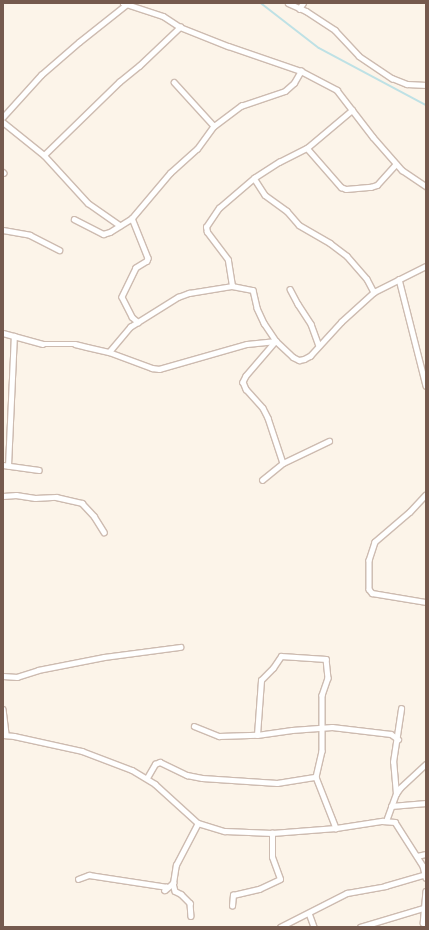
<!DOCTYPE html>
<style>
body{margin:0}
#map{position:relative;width:429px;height:930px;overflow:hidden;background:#fcf4e9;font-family:Ubuntu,sans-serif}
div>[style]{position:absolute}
.stream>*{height:1.5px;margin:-0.75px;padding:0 0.75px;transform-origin:0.75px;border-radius:0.75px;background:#bee1e5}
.roads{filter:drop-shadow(1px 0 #cdbbb0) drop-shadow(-1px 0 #cdbbb0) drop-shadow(0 1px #cdbbb0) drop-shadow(0 -1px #cdbbb0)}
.street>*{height:4.5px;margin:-2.25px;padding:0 2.25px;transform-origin:2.25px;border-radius:2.25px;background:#fff}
span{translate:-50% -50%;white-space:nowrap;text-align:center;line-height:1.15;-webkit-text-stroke:3.5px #fef8f0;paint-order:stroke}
.frame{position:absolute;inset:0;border:4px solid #755a4e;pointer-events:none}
</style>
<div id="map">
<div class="stream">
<div style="left:261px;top:3px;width:73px;rotate:37.8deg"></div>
<div style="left:319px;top:48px;width:121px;rotate:28deg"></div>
</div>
<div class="roads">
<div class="street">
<div style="left:123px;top:3px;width:42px;rotate:18deg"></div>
<div style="left:163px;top:16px;width:20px;rotate:33deg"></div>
<div style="left:180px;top:27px;width:52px;rotate:21.6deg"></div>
<div style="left:228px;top:46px;width:77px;rotate:18.9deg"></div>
<div style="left:301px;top:71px;width:41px;rotate:27.8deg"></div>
<div style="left:337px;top:90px;width:59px;rotate:52.5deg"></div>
<div style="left:373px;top:137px;width:44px;rotate:48.7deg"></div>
<div style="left:402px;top:170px;width:29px;rotate:34deg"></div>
<div style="left:288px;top:3px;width:20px;rotate:24deg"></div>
<div style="left:306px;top:11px;width:35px;rotate:33deg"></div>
<div style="left:335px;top:30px;width:35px;rotate:47deg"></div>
<div style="left:359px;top:56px;width:40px;rotate:34deg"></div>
<div style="left:392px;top:78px;width:16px;rotate:22deg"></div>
<div style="left:407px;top:84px;width:19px;rotate:3deg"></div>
<div style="left:299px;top:9px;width:7px;rotate:-56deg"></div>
<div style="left:174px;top:82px;width:59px;rotate:47.7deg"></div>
<div style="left:3px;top:117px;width:57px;rotate:-47.9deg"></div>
<div style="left:41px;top:75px;width:50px;rotate:-41deg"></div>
<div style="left:79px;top:42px;width:61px;rotate:-38.4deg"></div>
<div style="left:3px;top:122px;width:53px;rotate:38.8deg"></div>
<div style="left:44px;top:155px;width:65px;rotate:47.5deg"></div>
<div style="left:88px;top:203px;width:39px;rotate:35deg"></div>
<div style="left:307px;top:148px;width:52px;rotate:48.9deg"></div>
<div style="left:341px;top:187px;width:5px;rotate:22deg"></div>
<div style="left:346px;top:189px;width:25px;rotate:-5deg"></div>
<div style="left:371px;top:187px;width:6px;rotate:-18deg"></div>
<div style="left:377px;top:185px;width:28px;rotate:-48deg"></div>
<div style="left:44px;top:155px;width:105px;rotate:-44.2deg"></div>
<div style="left:119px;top:82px;width:26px;rotate:-39deg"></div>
<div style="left:139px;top:66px;width:57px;rotate:-43.6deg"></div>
<div style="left:3px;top:172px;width:1px;rotate:45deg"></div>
<div style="left:254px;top:178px;width:20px;rotate:57deg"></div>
<div style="left:265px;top:195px;width:27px;rotate:36deg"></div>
<div style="left:287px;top:211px;width:18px;rotate:49deg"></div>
<div style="left:299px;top:225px;width:36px;rotate:30deg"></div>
<div style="left:330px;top:243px;width:21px;rotate:37deg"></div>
<div style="left:347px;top:256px;width:30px;rotate:49deg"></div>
<div style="left:367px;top:279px;width:15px;rotate:62deg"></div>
<div style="left:132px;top:218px;width:43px;rotate:68.2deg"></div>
<div style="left:148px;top:258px;width:3px;rotate:108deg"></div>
<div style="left:147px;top:261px;width:13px;rotate:148deg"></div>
<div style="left:136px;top:268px;width:32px;rotate:116deg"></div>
<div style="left:122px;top:297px;width:22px;rotate:63deg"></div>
<div style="left:132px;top:317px;width:8px;rotate:40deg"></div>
<div style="left:74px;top:219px;width:33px;rotate:27deg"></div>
<div style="left:103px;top:234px;width:7px;rotate:-16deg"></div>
<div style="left:110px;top:232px;width:26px;rotate:-32deg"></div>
<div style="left:132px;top:218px;width:59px;rotate:-49.8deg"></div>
<div style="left:170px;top:173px;width:36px;rotate:-42deg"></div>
<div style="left:197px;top:149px;width:29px;rotate:-54deg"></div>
<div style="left:214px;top:126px;width:34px;rotate:-37deg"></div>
<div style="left:241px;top:106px;width:46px;rotate:-18.8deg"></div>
<div style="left:285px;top:91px;width:12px;rotate:-42deg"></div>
<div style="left:294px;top:83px;width:14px;rotate:-60deg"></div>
<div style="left:3px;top:230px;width:27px;rotate:10deg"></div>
<div style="left:30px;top:235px;width:33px;rotate:27deg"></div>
<div style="left:399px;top:279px;width:110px;rotate:75.8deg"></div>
<div style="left:232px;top:286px;width:26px;rotate:-99deg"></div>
<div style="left:228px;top:260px;width:35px;rotate:-127deg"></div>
<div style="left:207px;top:232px;width:5px;rotate:-101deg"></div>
<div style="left:206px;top:227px;width:23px;rotate:-56deg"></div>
<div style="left:219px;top:208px;width:46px;rotate:-40.6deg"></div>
<div style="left:254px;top:178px;width:30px;rotate:-33deg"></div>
<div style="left:279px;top:162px;width:31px;rotate:-27deg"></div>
<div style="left:307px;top:148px;width:59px;rotate:-40.2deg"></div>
<div style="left:290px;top:289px;width:17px;rotate:62deg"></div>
<div style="left:298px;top:304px;width:24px;rotate:57deg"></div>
<div style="left:311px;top:324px;width:23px;rotate:70deg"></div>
<div style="left:3px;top:333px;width:41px;rotate:15.4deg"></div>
<div style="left:43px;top:344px;width:32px"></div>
<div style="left:75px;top:344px;width:12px;rotate:14deg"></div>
<div style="left:87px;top:347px;width:23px;rotate:13deg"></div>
<div style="left:109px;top:352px;width:46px;rotate:20.4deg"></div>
<div style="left:152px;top:368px;width:7px;rotate:8deg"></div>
<div style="left:159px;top:369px;width:91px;rotate:-15.9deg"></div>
<div style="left:247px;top:344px;width:29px;rotate:-6deg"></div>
<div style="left:276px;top:341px;width:46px;rotate:130.6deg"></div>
<div style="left:246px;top:376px;width:7px;rotate:117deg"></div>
<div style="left:243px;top:382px;width:8px;rotate:67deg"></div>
<div style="left:246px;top:389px;width:25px;rotate:48deg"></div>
<div style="left:263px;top:408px;width:11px;rotate:63deg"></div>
<div style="left:268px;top:418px;width:47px;rotate:71.6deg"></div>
<div style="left:109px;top:352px;width:33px;rotate:-50deg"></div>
<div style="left:130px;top:327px;width:57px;rotate:-32deg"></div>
<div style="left:178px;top:297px;width:12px;rotate:-20deg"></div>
<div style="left:189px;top:293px;width:44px;rotate:-9.2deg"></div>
<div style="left:232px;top:286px;width:21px;rotate:11deg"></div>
<div style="left:253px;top:290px;width:18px;rotate:77deg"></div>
<div style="left:257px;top:308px;width:17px;rotate:65deg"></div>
<div style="left:264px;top:323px;width:22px;rotate:56deg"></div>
<div style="left:276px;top:341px;width:23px;rotate:43deg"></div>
<div style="left:293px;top:357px;width:7px;rotate:27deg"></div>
<div style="left:299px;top:360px;width:5px;rotate:-11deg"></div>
<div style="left:304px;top:359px;width:7px;rotate:-27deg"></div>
<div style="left:310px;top:356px;width:46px;rotate:-47.6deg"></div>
<div style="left:341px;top:322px;width:45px;rotate:-42.3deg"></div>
<div style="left:374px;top:292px;width:58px;rotate:-26.6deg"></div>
<div style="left:3px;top:465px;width:36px;rotate:8deg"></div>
<div style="left:8px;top:466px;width:130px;rotate:-87.4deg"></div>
<div style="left:262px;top:480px;width:27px;rotate:-39deg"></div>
<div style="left:283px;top:463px;width:51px;rotate:-25.6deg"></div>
<div style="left:426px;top:495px;width:23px;rotate:133deg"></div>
<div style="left:410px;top:512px;width:46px;rotate:139.4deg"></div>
<div style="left:375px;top:542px;width:19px;rotate:108deg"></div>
<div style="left:369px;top:560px;width:29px;rotate:90deg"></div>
<div style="left:369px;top:589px;width:5px;rotate:53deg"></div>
<div style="left:372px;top:593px;width:55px;rotate:9.5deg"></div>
<div style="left:3px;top:496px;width:13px;rotate:-4deg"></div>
<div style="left:16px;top:495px;width:19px;rotate:9deg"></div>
<div style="left:35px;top:498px;width:21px;rotate:-3deg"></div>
<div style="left:56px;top:497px;width:27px;rotate:13deg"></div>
<div style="left:82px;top:503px;width:18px;rotate:47deg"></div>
<div style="left:94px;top:516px;width:19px;rotate:58deg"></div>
<div style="left:3px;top:676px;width:14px;rotate:4deg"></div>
<div style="left:17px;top:677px;width:22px;rotate:-18deg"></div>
<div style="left:38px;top:670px;width:67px;rotate:-11.1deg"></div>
<div style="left:104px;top:657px;width:77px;rotate:-7.5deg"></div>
<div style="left:3px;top:709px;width:26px;rotate:83deg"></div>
<div style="left:194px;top:726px;width:27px;rotate:22deg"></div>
<div style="left:219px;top:736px;width:38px;rotate:-2deg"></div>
<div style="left:257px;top:735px;width:35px;rotate:-8deg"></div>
<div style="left:292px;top:730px;width:40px;rotate:-4.3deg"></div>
<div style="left:332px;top:727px;width:59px;rotate:6.8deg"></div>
<div style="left:391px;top:734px;width:9px;rotate:36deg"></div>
<div style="left:3px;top:735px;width:11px;rotate:5deg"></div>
<div style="left:14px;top:736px;width:70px;rotate:12.4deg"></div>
<div style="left:82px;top:751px;width:53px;rotate:20.8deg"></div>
<div style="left:132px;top:770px;width:27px;rotate:31deg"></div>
<div style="left:155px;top:784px;width:58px;rotate:42.2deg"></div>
<div style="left:198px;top:823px;width:28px;rotate:17deg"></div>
<div style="left:225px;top:831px;width:47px;rotate:2.4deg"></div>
<div style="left:272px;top:833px;width:64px;rotate:-4.5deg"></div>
<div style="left:336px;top:828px;width:47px;rotate:-8.7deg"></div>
<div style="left:382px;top:821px;width:13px;rotate:4deg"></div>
<div style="left:395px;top:822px;width:52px;rotate:57.5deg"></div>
<div style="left:423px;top:866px;width:12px;rotate:76deg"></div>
<div style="left:257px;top:735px;width:55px;rotate:-85.8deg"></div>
<div style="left:261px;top:680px;width:17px;rotate:-45deg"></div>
<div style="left:273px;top:668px;width:14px;rotate:-56deg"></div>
<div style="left:281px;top:656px;width:45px;rotate:3.8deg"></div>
<div style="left:326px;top:659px;width:19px;rotate:84deg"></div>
<div style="left:328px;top:678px;width:18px;rotate:109deg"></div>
<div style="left:322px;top:695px;width:56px;rotate:90deg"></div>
<div style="left:322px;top:751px;width:27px;rotate:103deg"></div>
<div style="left:316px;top:777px;width:55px;rotate:68.6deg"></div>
<div style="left:147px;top:778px;width:16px;rotate:-60deg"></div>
<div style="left:155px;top:764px;width:5px;rotate:-22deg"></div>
<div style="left:160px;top:762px;width:30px;rotate:26deg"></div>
<div style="left:187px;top:775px;width:15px;rotate:11deg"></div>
<div style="left:202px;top:778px;width:75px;rotate:3.8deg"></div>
<div style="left:277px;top:783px;width:39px;rotate:-9deg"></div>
<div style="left:396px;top:794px;width:32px;rotate:-95deg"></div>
<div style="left:393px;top:762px;width:54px;rotate:-81.4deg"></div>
<div style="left:391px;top:806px;width:35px;rotate:-5deg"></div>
<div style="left:386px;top:821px;width:29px;rotate:-70deg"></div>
<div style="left:396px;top:794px;width:7px;rotate:-56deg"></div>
<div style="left:400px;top:788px;width:35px;rotate:-43deg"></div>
<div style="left:417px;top:856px;width:9px;rotate:-13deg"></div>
<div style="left:78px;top:879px;width:12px;rotate:-20deg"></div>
<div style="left:89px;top:875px;width:79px;rotate:8.7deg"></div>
<div style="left:167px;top:887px;width:4px;rotate:124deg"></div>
<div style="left:165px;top:890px;width:11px;rotate:-41deg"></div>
<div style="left:173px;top:883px;width:18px;rotate:-81deg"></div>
<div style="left:176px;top:865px;width:47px;rotate:-62.4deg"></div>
<div style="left:173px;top:883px;width:8px;rotate:76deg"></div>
<div style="left:175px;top:891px;width:7px;rotate:27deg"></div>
<div style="left:181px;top:894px;width:13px;rotate:45deg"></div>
<div style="left:190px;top:903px;width:13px;rotate:86deg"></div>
<div style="left:426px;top:891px;width:32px;rotate:95deg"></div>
<div style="left:423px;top:923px;width:3px;rotate:18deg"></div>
<div style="left:232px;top:906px;width:11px;rotate:-85deg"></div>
<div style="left:233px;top:895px;width:27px;rotate:-13deg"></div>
<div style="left:259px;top:889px;width:23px;rotate:-25deg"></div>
<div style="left:280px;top:879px;width:23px;rotate:-110deg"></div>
<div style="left:272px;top:857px;width:24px;rotate:-90deg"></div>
<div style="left:309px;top:913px;width:15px;rotate:70deg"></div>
<div style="left:280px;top:927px;width:75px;rotate:-26.9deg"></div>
<div style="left:347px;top:893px;width:39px;rotate:-10deg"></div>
<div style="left:385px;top:886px;width:43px;rotate:-16.3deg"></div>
<div style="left:360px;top:927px;width:66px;rotate:-16.8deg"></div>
</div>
</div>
<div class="frame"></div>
</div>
